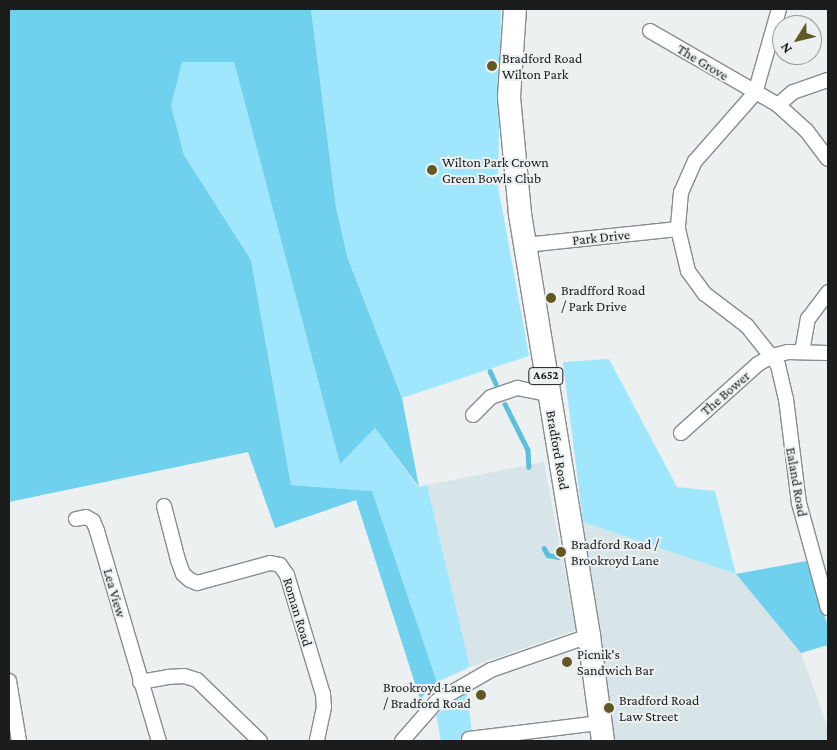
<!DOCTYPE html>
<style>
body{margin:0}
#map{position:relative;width:837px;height:750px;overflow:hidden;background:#ecf0f1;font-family:"Crimson Pro",serif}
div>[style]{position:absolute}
.built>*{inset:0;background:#d7e4e8}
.green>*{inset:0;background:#a0e7fd}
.forest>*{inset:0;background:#6fd1ee}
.stream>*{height:4.5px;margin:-2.25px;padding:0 2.25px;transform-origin:2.25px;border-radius:2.25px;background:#5cbfdb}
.roads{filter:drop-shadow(1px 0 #898c8e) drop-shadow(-1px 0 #898c8e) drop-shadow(0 1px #898c8e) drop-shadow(0 -1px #898c8e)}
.minor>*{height:14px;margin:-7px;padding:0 7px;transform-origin:7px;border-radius:7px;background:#fff}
.primary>*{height:22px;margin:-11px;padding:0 11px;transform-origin:11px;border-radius:11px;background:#fff}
.dots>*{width:14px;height:14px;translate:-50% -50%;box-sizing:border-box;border:2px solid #ecf0f1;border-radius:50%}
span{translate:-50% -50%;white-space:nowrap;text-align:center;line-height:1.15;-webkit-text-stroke:4px #ecf0f1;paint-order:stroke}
.shield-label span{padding:1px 4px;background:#ecf0f1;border:1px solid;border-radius:4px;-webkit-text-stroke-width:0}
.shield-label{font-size:12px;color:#1b1d1d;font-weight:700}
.poi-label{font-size:14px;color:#1b1d1d}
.left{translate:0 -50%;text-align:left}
.right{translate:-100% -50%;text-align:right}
.street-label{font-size:14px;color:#1b1d1d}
.frame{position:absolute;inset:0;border:10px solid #1b1d1d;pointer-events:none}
.north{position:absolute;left:772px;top:15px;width:50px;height:50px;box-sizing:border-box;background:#ecf0f1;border:1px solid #989c9c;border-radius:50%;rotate:234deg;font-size:14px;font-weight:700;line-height:20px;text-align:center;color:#1b1d1d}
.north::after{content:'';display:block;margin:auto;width:18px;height:22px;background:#635824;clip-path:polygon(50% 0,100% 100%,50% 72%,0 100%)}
</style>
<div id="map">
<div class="built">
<div style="clip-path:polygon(544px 462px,576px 630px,470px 667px,427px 485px)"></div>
<div style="clip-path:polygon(583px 522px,736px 574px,801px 653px,828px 728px,828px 741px,612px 741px)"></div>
</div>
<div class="green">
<div style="clip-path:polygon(311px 9px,501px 9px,498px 186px,529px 356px,402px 398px,348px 259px,336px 207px)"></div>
<div style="clip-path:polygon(182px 62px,234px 62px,340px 464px,375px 428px,418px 487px,427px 485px,470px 667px,437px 682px,372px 491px,291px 485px,251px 260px,184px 155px,170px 106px)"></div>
<div style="clip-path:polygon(609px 359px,677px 487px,715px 491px,736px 574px,583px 522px,563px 362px)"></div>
<div style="clip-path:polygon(467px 692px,473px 741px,441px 741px,436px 715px)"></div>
</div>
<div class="forest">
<div style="clip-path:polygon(9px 9px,311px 9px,336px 207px,348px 259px,402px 398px,419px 487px,375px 428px,340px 464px,234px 62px,182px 62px,171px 106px,184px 155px,251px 260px,291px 485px,372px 491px,437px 682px,420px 699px,356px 500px,275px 528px,248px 452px,9px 502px)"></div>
<div style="clip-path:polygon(806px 561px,828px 626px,828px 645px,801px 653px,736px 574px)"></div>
</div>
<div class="stream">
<div style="left:490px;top:371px;width:14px;rotate:65deg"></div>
<div style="left:505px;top:404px;width:51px;rotate:63.4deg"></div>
<div style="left:528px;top:450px;width:17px;rotate:87deg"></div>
<div style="left:544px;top:548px;width:8px;rotate:60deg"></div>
<div style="left:548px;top:555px;width:10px;rotate:11deg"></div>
</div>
<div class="roads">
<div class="minor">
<div style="left:779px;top:9px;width:87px;rotate:105.9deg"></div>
<div style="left:755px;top:93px;width:91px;rotate:131.4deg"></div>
<div style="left:695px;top:161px;width:34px;rotate:114deg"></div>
<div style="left:681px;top:192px;width:37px;rotate:95deg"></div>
<div style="left:678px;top:229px;width:43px;rotate:76.6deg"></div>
<div style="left:688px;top:271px;width:29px;rotate:54deg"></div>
<div style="left:705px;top:294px;width:53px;rotate:37.3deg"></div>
<div style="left:747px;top:326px;width:50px;rotate:51.5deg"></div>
<div style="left:778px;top:365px;width:35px;rotate:77deg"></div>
<div style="left:786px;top:399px;width:105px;rotate:82.9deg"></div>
<div style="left:799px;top:503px;width:109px;rotate:74.6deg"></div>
<div style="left:650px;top:31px;width:148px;rotate:30deg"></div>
<div style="left:778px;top:105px;width:38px;rotate:42deg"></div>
<div style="left:806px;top:130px;width:36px;rotate:53deg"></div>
<div style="left:778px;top:105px;width:20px;rotate:-41deg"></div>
<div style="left:793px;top:92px;width:37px;rotate:-19deg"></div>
<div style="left:525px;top:245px;width:154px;rotate:-6deg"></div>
<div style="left:802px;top:352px;width:34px;rotate:-80deg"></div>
<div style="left:808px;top:319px;width:34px;rotate:-53deg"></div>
<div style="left:473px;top:415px;width:25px;rotate:-45deg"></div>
<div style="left:491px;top:397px;width:28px;rotate:-19deg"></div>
<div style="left:517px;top:388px;width:33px;rotate:11deg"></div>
<div style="left:681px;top:433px;width:103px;rotate:-41.9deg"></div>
<div style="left:758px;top:364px;width:16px;rotate:-30deg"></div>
<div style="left:772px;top:356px;width:16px;rotate:-14deg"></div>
<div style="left:788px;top:352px;width:40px;rotate:1.4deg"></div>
<div style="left:164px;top:506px;width:56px;rotate:75.5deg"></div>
<div style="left:178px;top:560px;width:15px;rotate:70deg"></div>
<div style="left:183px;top:574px;width:9px;rotate:41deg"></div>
<div style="left:190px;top:580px;width:8px;rotate:23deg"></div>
<div style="left:197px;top:583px;width:76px;rotate:-15.3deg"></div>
<div style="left:270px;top:563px;width:10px;rotate:11deg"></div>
<div style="left:280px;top:565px;width:12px;rotate:55deg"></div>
<div style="left:287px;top:575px;width:124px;rotate:73.2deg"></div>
<div style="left:323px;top:694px;width:13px;rotate:86deg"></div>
<div style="left:324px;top:707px;width:35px;rotate:102deg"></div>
<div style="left:76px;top:519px;width:10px;rotate:-11deg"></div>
<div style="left:86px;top:517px;width:8px;rotate:30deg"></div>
<div style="left:93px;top:521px;width:11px;rotate:68deg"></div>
<div style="left:97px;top:531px;width:219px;rotate:73.6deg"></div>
<div style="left:9px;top:681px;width:61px;rotate:80.5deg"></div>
<div style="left:140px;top:682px;width:27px;rotate:-10deg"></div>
<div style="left:167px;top:677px;width:17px;rotate:-3deg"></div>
<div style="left:184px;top:676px;width:14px;rotate:17deg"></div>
<div style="left:197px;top:680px;width:88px;rotate:44.1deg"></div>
<div style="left:469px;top:739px;width:132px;rotate:-7deg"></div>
<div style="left:402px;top:741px;width:53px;rotate:-48.8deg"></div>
<div style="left:437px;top:701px;width:62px;rotate:-29.9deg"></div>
<div style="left:491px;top:670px;width:104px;rotate:-19.1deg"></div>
</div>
<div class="primary">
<div style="left:515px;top:9px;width:88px;rotate:93.9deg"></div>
<div style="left:509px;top:97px;width:118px;rotate:84.6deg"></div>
<div style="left:520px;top:214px;width:428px;rotate:80.7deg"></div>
<div style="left:589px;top:636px;width:106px;rotate:82.4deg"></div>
</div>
</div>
<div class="dots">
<div style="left:492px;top:66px;background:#635824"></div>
<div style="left:432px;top:170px;background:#635824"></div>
<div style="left:551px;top:298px;background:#635824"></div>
<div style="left:561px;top:552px;background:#635824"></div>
<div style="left:567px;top:662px;background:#635824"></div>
<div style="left:481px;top:695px;background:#635824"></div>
<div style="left:609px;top:708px;background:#635824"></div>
</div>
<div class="shield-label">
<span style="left:546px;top:376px">A652</span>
</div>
<div class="poi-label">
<span class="left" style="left:502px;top:66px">Bradford Road<br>Wilton Park</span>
<span class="left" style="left:442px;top:170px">Wilton Park Crown<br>Green Bowls Club</span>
<span class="left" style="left:561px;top:298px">Bradfford Road<br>/ Park Drive</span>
<span class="left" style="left:571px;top:552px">Bradford Road /<br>Brookroyd Lane</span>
<span class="left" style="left:577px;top:662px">Picnik's<br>Sandwich Bar</span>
<span class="right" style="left:471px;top:695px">Brookroyd Lane<br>/ Bradford Road</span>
<span class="left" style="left:619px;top:708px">Bradford Road<br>Law Street</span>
</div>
<div class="street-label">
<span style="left:703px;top:62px;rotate:31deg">The Grove</span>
<span style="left:601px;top:237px;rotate:-6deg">Park Drive</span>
<span style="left:725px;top:393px;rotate:-41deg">The Bower</span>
<span style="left:558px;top:450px;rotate:80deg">Bradford Road</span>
<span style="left:797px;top:482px;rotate:80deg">Ealand Road</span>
<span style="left:115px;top:593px;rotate:74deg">Lea View</span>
<span style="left:298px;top:612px;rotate:73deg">Roman Road</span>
</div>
<div class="frame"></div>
<div class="north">N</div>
</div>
